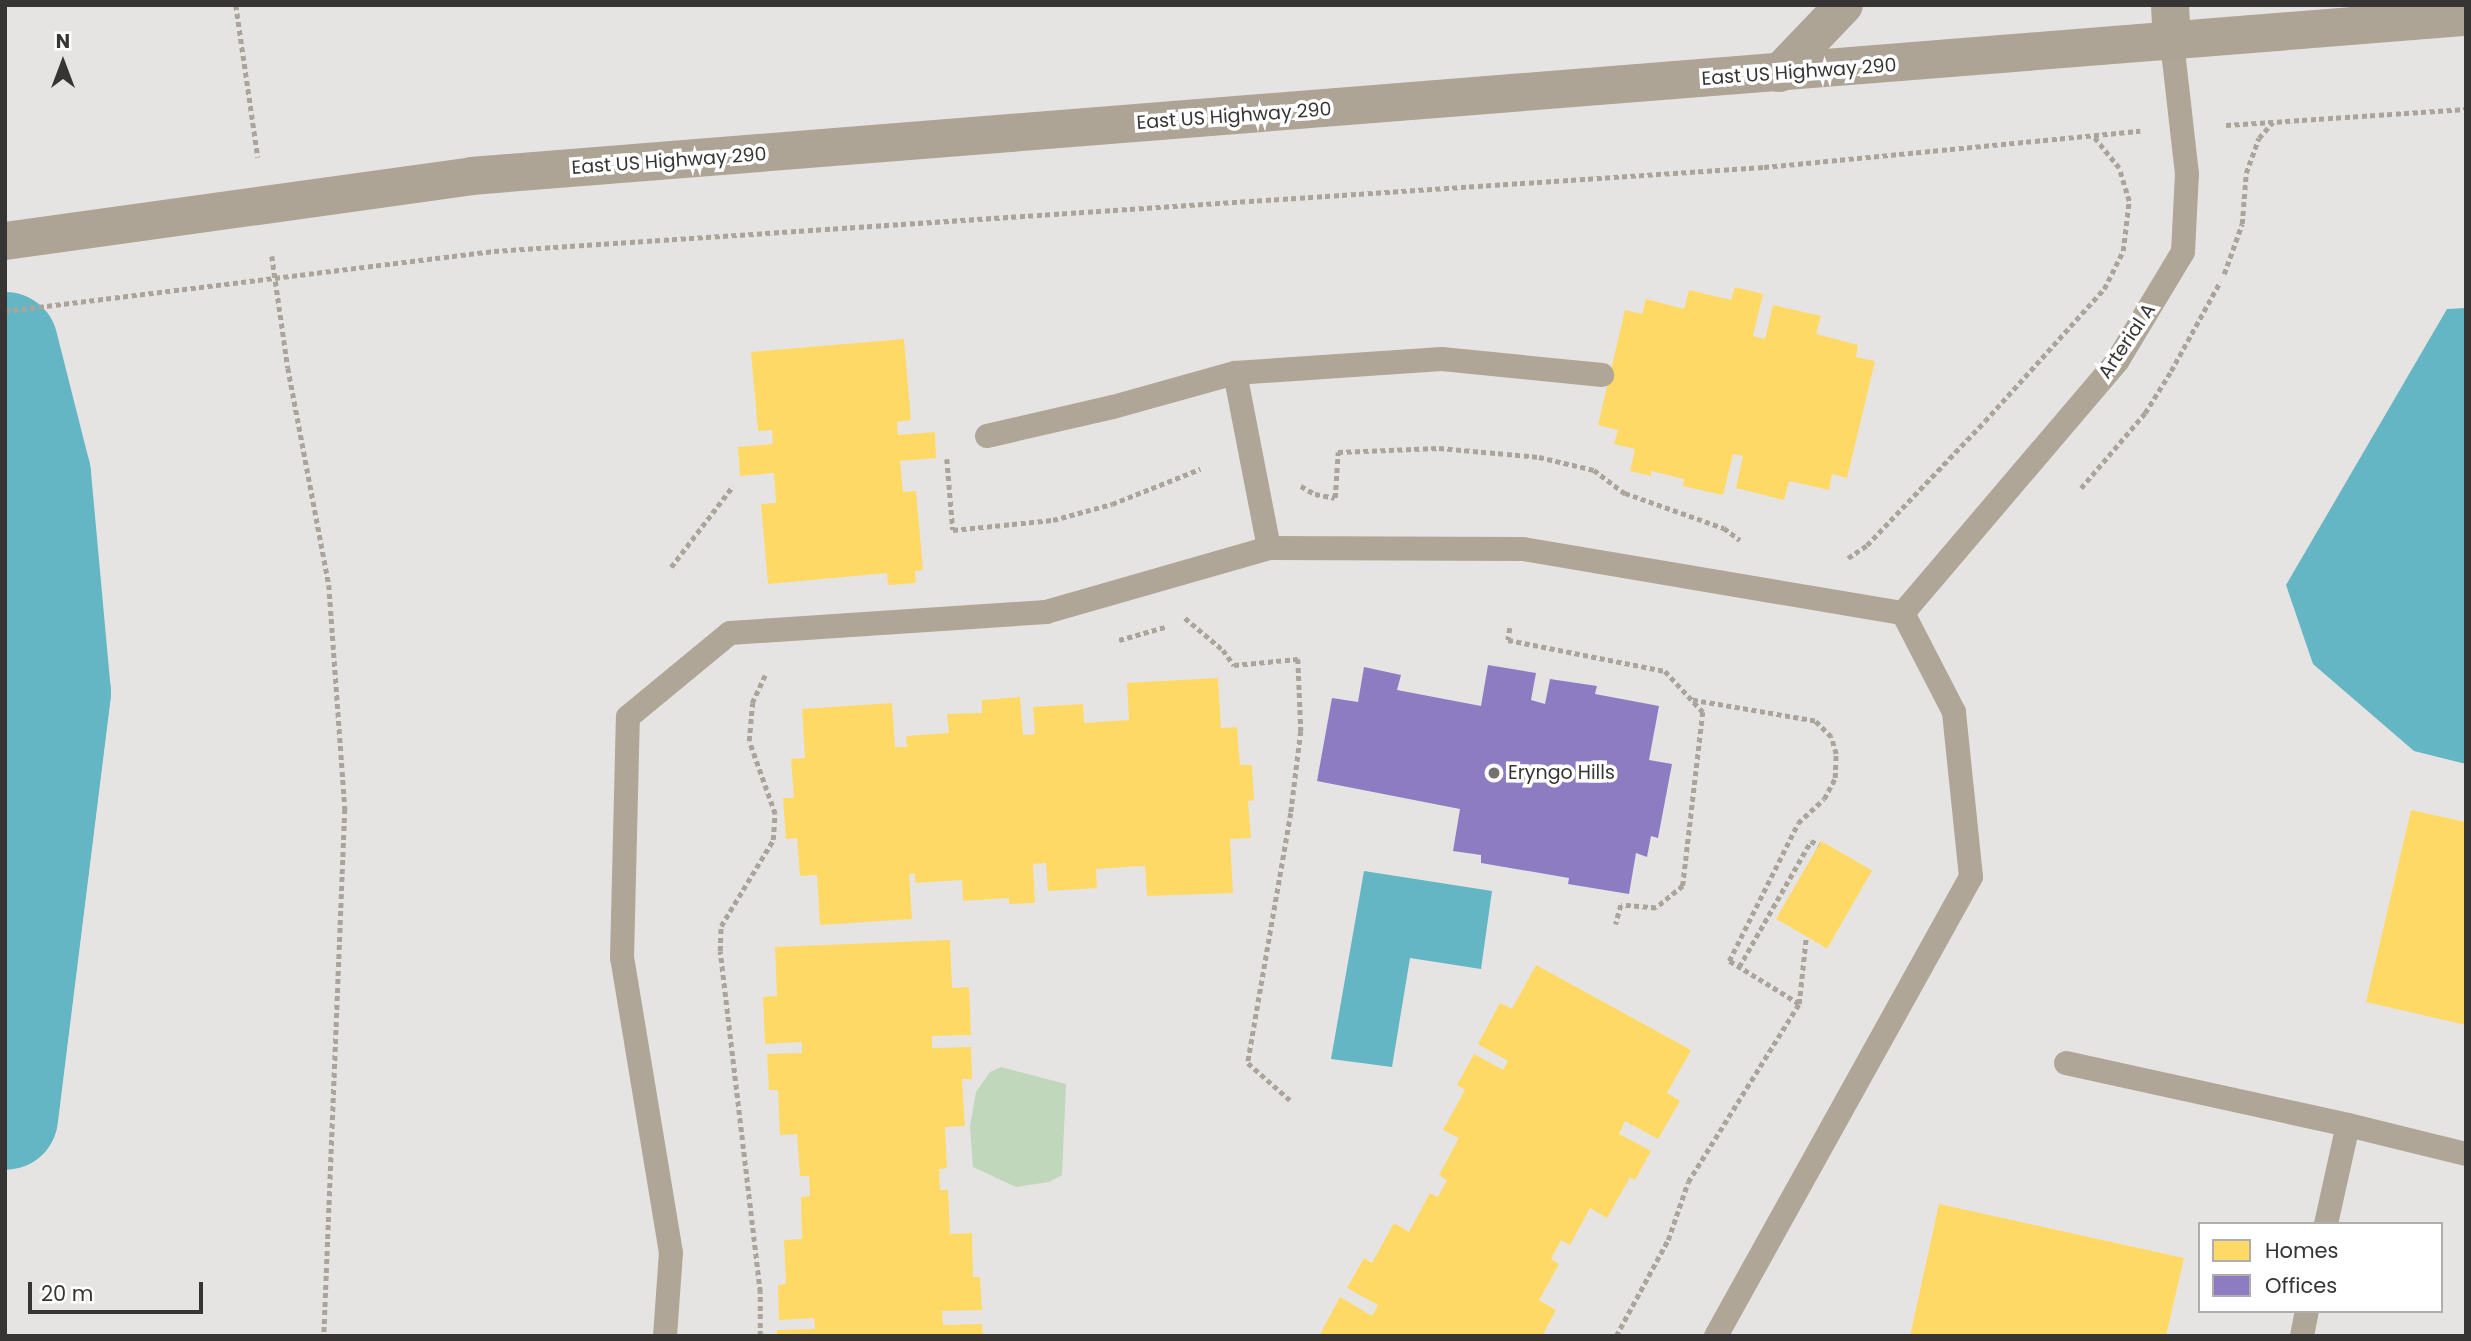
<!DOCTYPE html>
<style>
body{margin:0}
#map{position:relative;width:2471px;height:1341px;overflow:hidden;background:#e6e4e2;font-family:Poppins,sans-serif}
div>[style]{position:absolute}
.green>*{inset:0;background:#c0d7bc}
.water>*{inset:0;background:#64b6c4}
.homes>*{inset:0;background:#ffd966;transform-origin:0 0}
.offices>*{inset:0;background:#8e7cc3}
.river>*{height:105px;margin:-52.5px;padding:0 52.5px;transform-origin:52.5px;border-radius:52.5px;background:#64b6c4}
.path>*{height:4.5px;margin-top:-2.25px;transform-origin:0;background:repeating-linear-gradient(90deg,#aaa49a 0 5px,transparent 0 8.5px)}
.lane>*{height:24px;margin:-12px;padding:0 12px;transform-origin:12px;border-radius:12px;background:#afa697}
.secondary>*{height:38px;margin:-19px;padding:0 19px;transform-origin:19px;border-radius:19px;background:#ada496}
.path-bridge>*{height:4.5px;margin-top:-2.25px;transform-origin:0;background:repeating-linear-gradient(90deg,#aaa49a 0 5px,transparent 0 8.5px)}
.secondary-bridge>*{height:38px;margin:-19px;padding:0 19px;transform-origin:19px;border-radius:19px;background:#ada496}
.dots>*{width:19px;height:19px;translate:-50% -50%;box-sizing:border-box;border:4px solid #fff;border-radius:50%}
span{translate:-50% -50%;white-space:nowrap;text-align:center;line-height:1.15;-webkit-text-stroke:7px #fff;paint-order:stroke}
.street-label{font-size:19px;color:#363533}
.poi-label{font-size:19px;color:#363533}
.left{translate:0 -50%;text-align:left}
.frame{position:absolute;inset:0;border:7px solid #363533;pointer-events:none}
.legend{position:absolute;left:2198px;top:1222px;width:245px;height:91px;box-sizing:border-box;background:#fff;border:2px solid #afaead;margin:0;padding:9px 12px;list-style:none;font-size:21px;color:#363533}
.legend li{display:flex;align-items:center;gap:14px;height:35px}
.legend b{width:35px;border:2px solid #afaead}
.north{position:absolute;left:28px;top:28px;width:70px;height:70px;-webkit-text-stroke:5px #fff;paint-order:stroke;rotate:0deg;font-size:19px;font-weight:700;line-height:28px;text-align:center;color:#363533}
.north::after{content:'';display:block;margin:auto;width:24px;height:32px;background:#363533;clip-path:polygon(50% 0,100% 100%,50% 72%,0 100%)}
.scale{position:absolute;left:28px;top:1282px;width:175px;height:32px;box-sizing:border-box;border:4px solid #363533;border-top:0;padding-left:9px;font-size:21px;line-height:24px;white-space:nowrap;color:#363533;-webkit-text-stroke:5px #fff;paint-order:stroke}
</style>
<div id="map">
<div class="green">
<div style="clip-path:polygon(1001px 1067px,1066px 1084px,1062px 1175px,1049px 1182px,1016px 1187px,973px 1167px,970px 1126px,976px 1092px,990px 1072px)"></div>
</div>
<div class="water">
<div style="clip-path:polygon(2466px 308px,2466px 764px,2414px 751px,2313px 664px,2286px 585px,2447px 309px)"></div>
<div style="clip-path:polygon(1364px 871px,1492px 891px,1481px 969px,1410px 958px,1392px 1067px,1331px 1059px)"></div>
</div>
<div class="homes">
<div style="clip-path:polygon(1735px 287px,1763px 294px,1753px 336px,1765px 339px,1773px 305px,1821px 316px,1816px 334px,1858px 345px,1856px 357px,1875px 361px,1847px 478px,1832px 474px,1829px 490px,1789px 481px,1784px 500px,1736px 488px,1743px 456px,1733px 454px,1723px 495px,1683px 486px,1684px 479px,1651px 471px,1651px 476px,1630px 471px,1635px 449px,1614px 444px,1618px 430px,1598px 425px,1625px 310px,1642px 314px,1646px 299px,1684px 309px,1689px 290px,1731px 300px)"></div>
<div style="clip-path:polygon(904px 339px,911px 420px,897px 422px,898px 435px,935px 432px,936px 458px,900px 461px,903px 492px,916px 491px,923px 570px,915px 571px,916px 583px,888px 585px,887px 573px,768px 584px,761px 504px,776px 503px,774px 473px,740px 476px,738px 447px,773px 444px,772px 430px,758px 431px,751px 352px)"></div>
<div style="clip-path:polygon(1218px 678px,1221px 728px,1237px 727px,1240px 765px,1252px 765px,1254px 800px,1248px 801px,1251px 838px,1230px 839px,1233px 893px,1147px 896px,1145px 866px,1096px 869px,1097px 888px,1048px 891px,1046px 863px,1033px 864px,1035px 903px,1009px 904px,1009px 898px,963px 901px,962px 880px,915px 883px,915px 874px,909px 874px,912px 919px,820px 925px,817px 875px,800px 876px,797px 838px,786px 839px,783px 798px,794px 798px,791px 759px,805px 758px,802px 709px,892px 703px,895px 747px,907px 747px,906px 736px,949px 733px,947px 714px,982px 713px,982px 700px,1020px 697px,1023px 735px,1035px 734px,1033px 707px,1083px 704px,1084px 723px,1129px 720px,1127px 683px)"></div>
<div style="clip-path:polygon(2411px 810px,2466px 822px,2466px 1025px,2366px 1002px)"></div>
<div style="left:1821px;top:841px;width:59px;height:90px;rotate:30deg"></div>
<div style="clip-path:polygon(950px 940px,952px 988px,969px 987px,971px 1035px,932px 1036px,932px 1048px,971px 1047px,972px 1079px,962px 1079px,965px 1126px,945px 1127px,947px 1168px,939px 1169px,940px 1190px,948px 1190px,950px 1234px,972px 1233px,973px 1277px,980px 1277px,982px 1310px,942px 1311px,943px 1325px,982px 1324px,983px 1336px,777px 1336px,777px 1330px,815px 1329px,814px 1318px,779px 1320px,778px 1285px,786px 1284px,784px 1240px,802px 1239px,801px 1197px,810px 1196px,809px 1176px,800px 1176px,797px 1134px,780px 1135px,778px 1090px,769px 1090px,767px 1054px,802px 1053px,802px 1042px,765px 1044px,763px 997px,777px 996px,775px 947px)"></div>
<div style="clip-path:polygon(1536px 965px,1691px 1050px,1667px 1093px,1680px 1101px,1658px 1139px,1625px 1121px,1619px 1134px,1651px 1151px,1635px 1180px,1630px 1177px,1607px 1218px,1590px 1208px,1570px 1245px,1561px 1240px,1551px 1259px,1559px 1264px,1539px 1300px,1556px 1310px,1542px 1336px,1319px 1336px,1340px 1297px,1372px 1316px,1378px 1305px,1347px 1288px,1364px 1258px,1372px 1263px,1394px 1223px,1409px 1232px,1430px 1193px,1438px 1197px,1447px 1180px,1439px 1175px,1459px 1138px,1443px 1130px,1465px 1090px,1457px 1085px,1474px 1054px,1503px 1070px,1508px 1061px,1478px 1044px,1500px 1003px,1512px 1009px)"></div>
<div style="clip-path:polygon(1939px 1204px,2184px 1258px,2166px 1336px,1910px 1336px)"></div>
</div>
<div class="offices">
<div style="clip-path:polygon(1488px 665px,1536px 673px,1531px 700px,1545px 704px,1550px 679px,1597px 686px,1595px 694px,1659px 706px,1649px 760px,1672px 764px,1658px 838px,1651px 836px,1647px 857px,1636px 853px,1629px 894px,1568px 884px,1569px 878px,1481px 863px,1481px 855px,1453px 851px,1460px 809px,1317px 781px,1332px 698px,1358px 702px,1364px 667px,1401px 675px,1397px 690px,1481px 706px)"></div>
</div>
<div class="river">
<div style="left:5px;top:344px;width:134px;rotate:75.8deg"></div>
<div style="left:38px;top:474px;width:219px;rotate:84.8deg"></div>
<div style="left:58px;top:692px;width:428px;rotate:97.1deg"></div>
</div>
<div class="path">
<div style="left:236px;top:5px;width:154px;rotate:81.8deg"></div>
<div style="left:2226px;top:125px;width:241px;rotate:-3.8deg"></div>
<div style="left:494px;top:251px;width:1273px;rotate:-3.78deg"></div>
<div style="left:1764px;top:167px;width:378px;rotate:-5.5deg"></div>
<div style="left:272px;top:256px;width:113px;rotate:81.9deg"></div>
<div style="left:288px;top:368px;width:221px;rotate:79.3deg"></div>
<div style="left:329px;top:585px;width:225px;rotate:85.9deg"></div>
<div style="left:345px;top:809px;width:527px;rotate:92.28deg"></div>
<div style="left:2224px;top:274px;width:53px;rotate:-70.2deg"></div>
<div style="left:2242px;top:224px;width:51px;rotate:-85.5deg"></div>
<div style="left:2246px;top:173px;width:37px;rotate:-70deg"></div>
<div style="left:2259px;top:138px;width:21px;rotate:-49deg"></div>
<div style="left:947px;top:459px;width:71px;rotate:85.2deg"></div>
<div style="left:953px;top:530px;width:100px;rotate:-5.7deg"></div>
<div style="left:1053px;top:520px;width:61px;rotate:-15.2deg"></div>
<div style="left:1112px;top:504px;width:95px;rotate:-21.7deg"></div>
<div style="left:1301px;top:486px;width:16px;rotate:30deg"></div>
<div style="left:1315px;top:494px;width:20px;rotate:11deg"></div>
<div style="left:1335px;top:498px;width:46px;rotate:-86.3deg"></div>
<div style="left:1338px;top:452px;width:101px;rotate:-2.3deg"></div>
<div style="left:1439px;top:448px;width:100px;rotate:5.1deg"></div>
<div style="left:1539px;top:457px;width:57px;rotate:13.3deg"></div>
<div style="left:1594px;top:470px;width:39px;rotate:37deg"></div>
<div style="left:1625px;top:493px;width:105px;rotate:19.5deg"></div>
<div style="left:1724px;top:528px;width:20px;rotate:37deg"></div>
<div style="left:2081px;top:488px;width:99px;rotate:-49.5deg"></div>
<div style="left:2145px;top:413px;width:49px;rotate:-58.2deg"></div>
<div style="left:2171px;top:371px;width:102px;rotate:-61.2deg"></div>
<div style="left:1848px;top:558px;width:23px;rotate:-34deg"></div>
<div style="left:1867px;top:545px;width:171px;rotate:-46.4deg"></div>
<div style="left:1985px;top:421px;width:178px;rotate:-48deg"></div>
<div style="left:2104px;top:289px;width:42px;rotate:-63.4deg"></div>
<div style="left:2123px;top:251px;width:50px;rotate:-83.2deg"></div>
<div style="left:2129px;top:201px;width:34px;rotate:-107deg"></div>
<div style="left:2119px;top:168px;width:41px;rotate:-129.1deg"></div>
<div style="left:671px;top:567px;width:102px;rotate:-52.6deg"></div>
<div style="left:1185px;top:618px;width:50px;rotate:40.1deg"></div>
<div style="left:1223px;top:650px;width:19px;rotate:54deg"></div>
<div style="left:1234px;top:665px;width:64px;rotate:-5.4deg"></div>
<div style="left:1298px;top:659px;width:72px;rotate:87.6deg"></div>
<div style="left:1301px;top:731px;width:83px;rotate:97deg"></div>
<div style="left:1291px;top:813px;width:254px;rotate:99.8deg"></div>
<div style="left:1248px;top:1063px;width:56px;rotate:41.4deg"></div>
<div style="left:1510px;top:628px;width:12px;rotate:99deg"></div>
<div style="left:1508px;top:640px;width:160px;rotate:11.2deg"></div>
<div style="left:1665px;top:671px;width:56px;rotate:47.2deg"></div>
<div style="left:1703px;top:712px;width:175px;rotate:96.6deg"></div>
<div style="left:1683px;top:886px;width:35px;rotate:141deg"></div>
<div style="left:1656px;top:908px;width:35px;rotate:-175deg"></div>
<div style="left:1621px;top:905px;width:20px;rotate:105deg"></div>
<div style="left:1119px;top:640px;width:48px;rotate:-15.8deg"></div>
<div style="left:1739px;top:967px;width:145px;rotate:-60.3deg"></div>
<div style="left:1811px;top:841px;width:9px;rotate:27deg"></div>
<div style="left:1799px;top:1004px;width:67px;rotate:-84deg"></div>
<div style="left:760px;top:1336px;width:44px;rotate:-90deg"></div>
<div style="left:760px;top:1292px;width:343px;rotate:-96.7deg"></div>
<div style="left:720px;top:951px;width:25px;rotate:-88deg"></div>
<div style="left:721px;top:926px;width:100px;rotate:-58.8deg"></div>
<div style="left:773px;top:840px;width:26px;rotate:-86deg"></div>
<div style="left:775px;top:814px;width:77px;rotate:-109.6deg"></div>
<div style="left:749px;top:741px;width:38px;rotate:-85deg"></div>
<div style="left:752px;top:703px;width:33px;rotate:-65deg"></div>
<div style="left:1616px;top:1336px;width:109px;rotate:-61.6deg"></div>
<div style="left:1668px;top:1240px;width:61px;rotate:-71deg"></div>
<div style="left:1688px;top:1182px;width:210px;rotate:-58.1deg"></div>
<div style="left:1799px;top:1004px;width:82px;rotate:-148.4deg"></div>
<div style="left:1729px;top:961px;width:154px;rotate:-63.4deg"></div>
<div style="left:1798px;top:823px;width:35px;rotate:-43deg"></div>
<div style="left:1824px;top:799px;width:24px;rotate:-62deg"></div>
<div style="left:1835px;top:778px;width:24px;rotate:-88deg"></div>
<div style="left:1836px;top:754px;width:18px;rotate:-106deg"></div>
<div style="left:1831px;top:737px;width:23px;rotate:-135deg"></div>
<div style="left:1815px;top:721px;width:125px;rotate:-170.3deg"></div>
</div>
<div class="lane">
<div style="left:1235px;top:373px;width:178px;rotate:79deg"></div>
<div style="left:987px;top:436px;width:129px;rotate:-13deg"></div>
<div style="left:1113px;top:407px;width:127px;rotate:-15.6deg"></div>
<div style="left:1235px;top:373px;width:207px;rotate:-3.9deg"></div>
<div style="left:1442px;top:359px;width:161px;rotate:5.7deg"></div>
<div style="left:1903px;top:613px;width:332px;rotate:-49.6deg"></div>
<div style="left:2118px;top:360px;width:126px;rotate:-59deg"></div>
<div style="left:2183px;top:252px;width:78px;rotate:-87.1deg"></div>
<div style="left:2187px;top:174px;width:133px;rotate:-96.5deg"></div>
<div style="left:2066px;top:1063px;width:289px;rotate:12.4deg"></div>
<div style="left:2326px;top:1224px;width:101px;rotate:-77.5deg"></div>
<div style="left:2348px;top:1125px;width:122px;rotate:13.8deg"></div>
<div style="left:665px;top:1336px;width:83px;rotate:-85.9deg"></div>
<div style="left:671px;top:1253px;width:299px;rotate:-99.4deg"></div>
<div style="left:622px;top:958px;width:241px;rotate:-88.6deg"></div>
<div style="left:628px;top:717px;width:132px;rotate:-39.5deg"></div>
<div style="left:730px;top:633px;width:317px;rotate:-3.8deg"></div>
<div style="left:1046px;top:612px;width:232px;rotate:-16deg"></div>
<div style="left:1269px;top:548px;width:254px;rotate:0.2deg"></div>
<div style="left:1523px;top:549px;width:385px;rotate:9.6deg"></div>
<div style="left:1716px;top:1336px;width:525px;rotate:-60.95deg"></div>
<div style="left:1971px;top:877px;width:166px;rotate:-95.9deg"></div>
<div style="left:1954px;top:712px;width:111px;rotate:-117.3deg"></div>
<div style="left:2302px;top:1336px;width:25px;rotate:-79deg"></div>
</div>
<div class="secondary">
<div style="left:2170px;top:5px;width:37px;rotate:87deg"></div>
<div style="left:1779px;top:73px;width:94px;rotate:-46.3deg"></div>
<div style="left:471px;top:176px;width:2001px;rotate:-4.56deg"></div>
</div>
<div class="path-bridge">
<div style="left:5px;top:311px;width:493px;rotate:-7deg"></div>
</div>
<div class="secondary-bridge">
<div style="left:5px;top:241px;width:471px;rotate:-7.9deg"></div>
</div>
<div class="dots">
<div style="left:1494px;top:773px;background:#747270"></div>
</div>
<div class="street-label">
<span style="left:1799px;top:72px;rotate:-4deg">East US Highway 290</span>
<span style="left:1234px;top:116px;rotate:-4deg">East US Highway 290</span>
<span style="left:669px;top:161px;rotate:-4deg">East US Highway 290</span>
<span style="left:2127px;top:341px;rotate:-56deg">Arterial A</span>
</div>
<div class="poi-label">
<span class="left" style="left:1508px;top:773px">Eryngo Hills</span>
</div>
<div class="frame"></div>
<ul class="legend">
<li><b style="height:19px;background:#ffd966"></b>Homes</li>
<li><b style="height:19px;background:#8e7cc3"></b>Offices</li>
</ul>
<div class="north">N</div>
<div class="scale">20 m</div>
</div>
